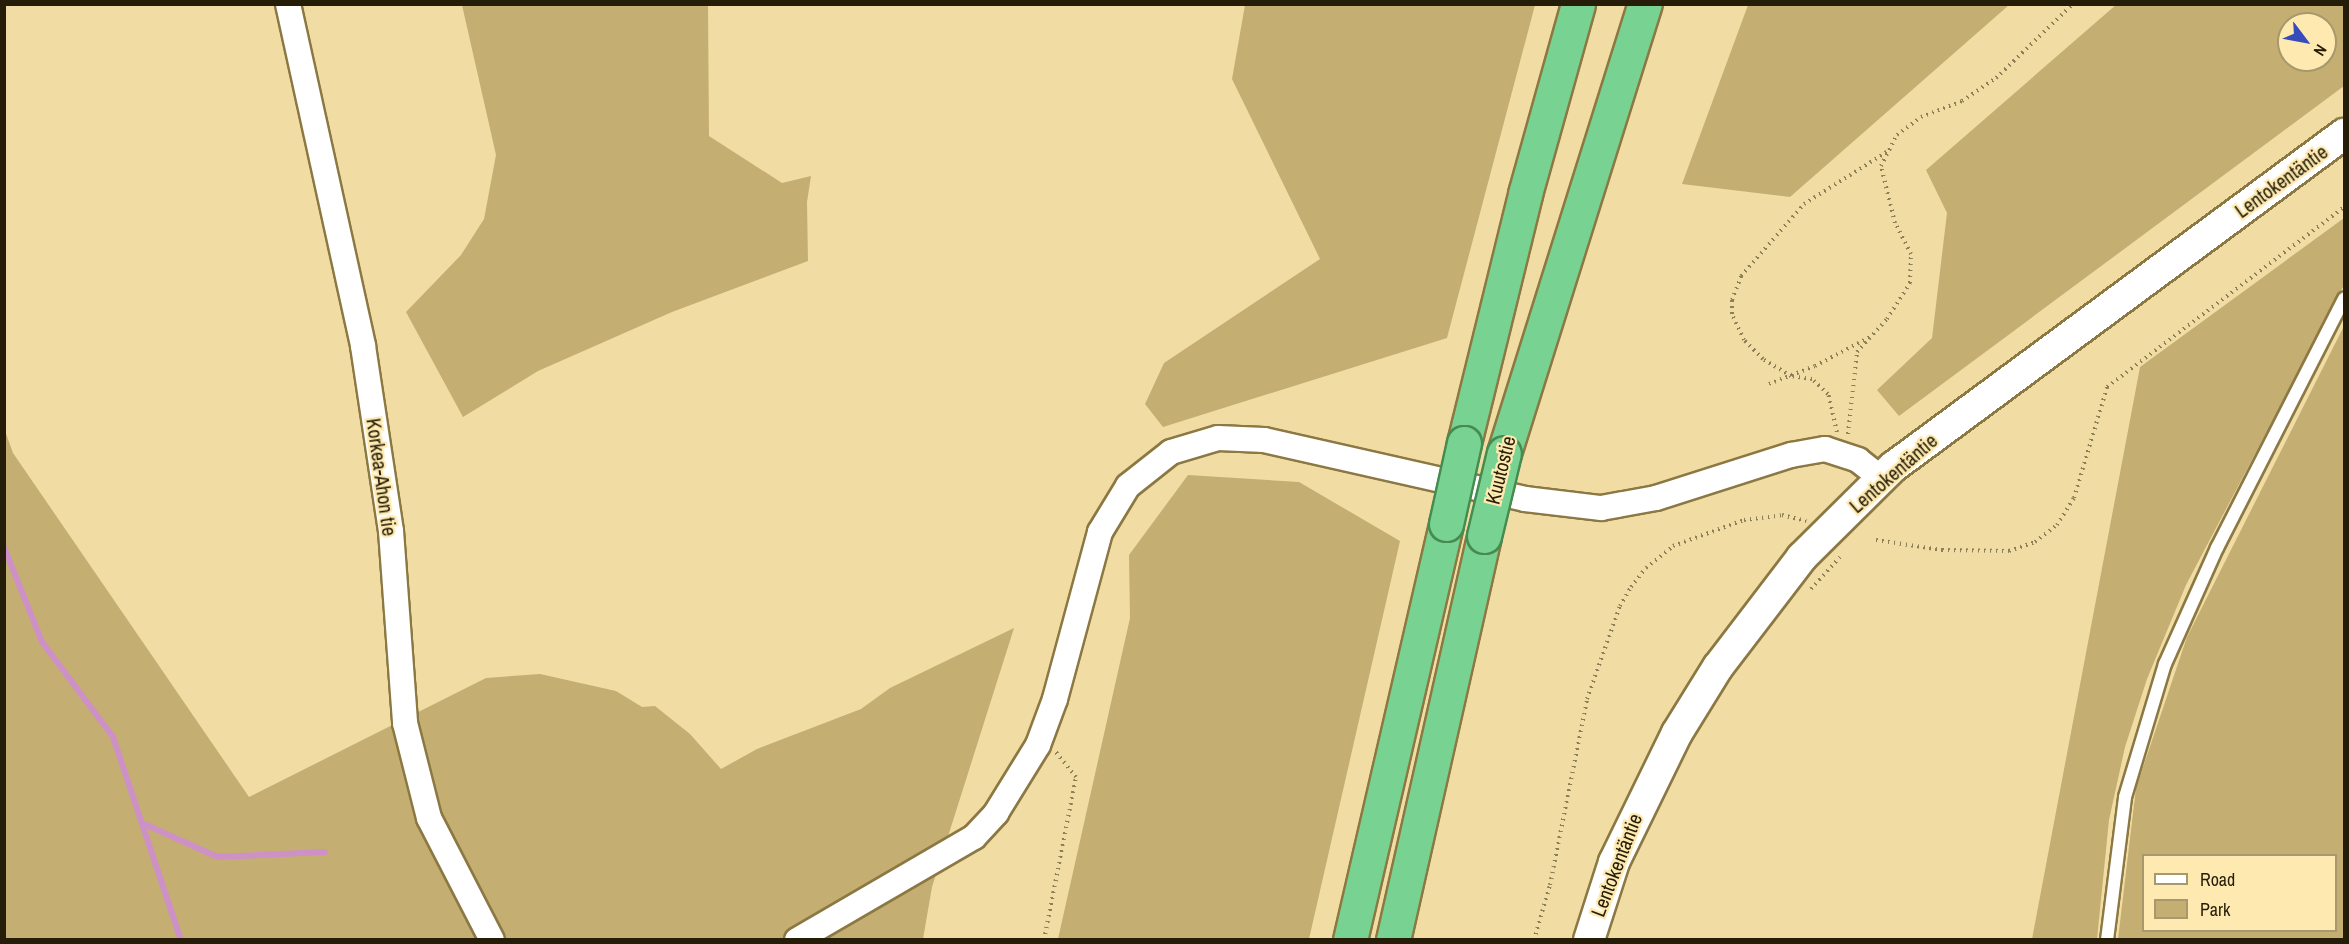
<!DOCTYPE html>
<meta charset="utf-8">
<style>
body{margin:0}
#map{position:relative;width:2349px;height:944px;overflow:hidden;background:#f1dca4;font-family:"Archivo Narrow",sans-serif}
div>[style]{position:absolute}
.green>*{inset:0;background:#c4ae71}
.stream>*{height:6px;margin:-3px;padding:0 3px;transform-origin:3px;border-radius:3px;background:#ce91c7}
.path>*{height:4px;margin-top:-2px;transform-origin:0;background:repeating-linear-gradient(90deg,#8c7e56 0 1.5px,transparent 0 6px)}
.roads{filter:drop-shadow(2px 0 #8b7843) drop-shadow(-2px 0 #8b7843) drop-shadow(0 2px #8b7843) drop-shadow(0 -2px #8b7843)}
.service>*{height:12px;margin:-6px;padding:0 6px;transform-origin:6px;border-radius:6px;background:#fff}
.minor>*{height:24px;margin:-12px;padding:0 12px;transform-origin:12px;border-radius:12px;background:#fff}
.tertiary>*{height:30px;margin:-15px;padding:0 15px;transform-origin:15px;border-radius:15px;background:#fff}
.trunk>*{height:33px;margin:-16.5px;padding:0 16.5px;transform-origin:16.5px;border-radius:16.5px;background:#78d292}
.bridges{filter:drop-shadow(2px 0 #468b50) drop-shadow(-2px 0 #468b50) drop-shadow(0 2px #468b50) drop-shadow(0 -2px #468b50)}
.trunk-bridge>*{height:33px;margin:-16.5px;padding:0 16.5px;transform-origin:16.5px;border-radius:16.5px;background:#78d292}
span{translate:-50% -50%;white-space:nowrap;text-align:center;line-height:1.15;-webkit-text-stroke:4.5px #feeab1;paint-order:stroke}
.street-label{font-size:20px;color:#251d07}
.frame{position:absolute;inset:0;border:6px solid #251d07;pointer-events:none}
.legend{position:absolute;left:2142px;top:854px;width:195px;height:78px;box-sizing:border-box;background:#feeab1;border:2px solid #a7986d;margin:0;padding:8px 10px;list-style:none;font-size:18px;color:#251d07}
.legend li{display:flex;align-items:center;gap:12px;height:30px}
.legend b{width:30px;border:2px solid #a7986d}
.north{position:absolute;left:2277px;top:12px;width:60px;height:60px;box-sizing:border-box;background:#feeab1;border:2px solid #a7986d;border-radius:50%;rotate:122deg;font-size:16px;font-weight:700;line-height:24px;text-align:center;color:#251d07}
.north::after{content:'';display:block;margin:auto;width:21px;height:27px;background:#374bbd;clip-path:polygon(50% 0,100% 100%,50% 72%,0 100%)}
</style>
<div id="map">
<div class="green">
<div style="clip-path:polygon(evenodd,2117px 4px,2344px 5px,2344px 86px,1899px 416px,1877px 390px,1932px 338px,1947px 213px,1926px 170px,2117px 4px,2289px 24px,2325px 24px,2325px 60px,2289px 60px,2289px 24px)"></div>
<div style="clip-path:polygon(462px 5px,708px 5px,709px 136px,782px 183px,811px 176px,807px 202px,808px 261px,672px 312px,538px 371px,463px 417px,406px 312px,461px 255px,484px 219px,496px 155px)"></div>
<div style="clip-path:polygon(1245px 5px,1535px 5px,1447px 338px,1163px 427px,1145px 404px,1164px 363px,1320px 259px,1232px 79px)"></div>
<div style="clip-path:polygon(1748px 5px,1748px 4px,2009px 5px,1790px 197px,1682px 184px)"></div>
<div style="clip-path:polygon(2344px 218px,2344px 285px,2186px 585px,2147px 679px,2125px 747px,2109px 820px,2097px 939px,2032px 939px,2140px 367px)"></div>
<div style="clip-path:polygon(evenodd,2344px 326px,2344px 939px,2118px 939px,2136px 788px,2187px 637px,2344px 326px,2144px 856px,2336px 856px,2336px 930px,2144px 930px,2144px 856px)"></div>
<div style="clip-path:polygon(4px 428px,13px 453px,249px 797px,486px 678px,540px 674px,616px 691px,642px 707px,655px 706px,690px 734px,721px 769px,757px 749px,861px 709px,890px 688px,1014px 628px,932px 887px,923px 939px,5px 939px)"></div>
<div style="clip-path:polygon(1188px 475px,1299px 482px,1400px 541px,1309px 939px,1058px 939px,1130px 618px,1129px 555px)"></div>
</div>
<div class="stream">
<div style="left:4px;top:547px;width:102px;rotate:68.2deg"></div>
<div style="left:42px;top:642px;width:119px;rotate:53.2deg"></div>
<div style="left:113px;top:737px;width:214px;rotate:71.5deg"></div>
<div style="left:142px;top:823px;width:83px;rotate:24.1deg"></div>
<div style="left:218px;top:857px;width:107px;rotate:-2.7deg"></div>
</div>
<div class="path">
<div style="left:1769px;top:384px;width:49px;rotate:-21.4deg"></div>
<div style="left:1815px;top:366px;width:62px;rotate:-27.8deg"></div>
<div style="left:1837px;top:432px;width:39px;rotate:-103deg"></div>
<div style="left:1828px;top:394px;width:22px;rotate:-137deg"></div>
<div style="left:1812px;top:379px;width:21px;rotate:-172deg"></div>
<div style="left:1791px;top:376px;width:33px;rotate:-149deg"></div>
<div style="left:1763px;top:359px;width:27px;rotate:-135deg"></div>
<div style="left:1744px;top:340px;width:29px;rotate:-115deg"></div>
<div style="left:1732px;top:314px;width:14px;rotate:-90deg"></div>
<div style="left:1732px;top:300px;width:26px;rotate:-69deg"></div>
<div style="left:1741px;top:276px;width:96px;rotate:-48.8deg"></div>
<div style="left:1804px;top:204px;width:99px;rotate:-32.2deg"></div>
<div style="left:1848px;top:434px;width:82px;rotate:-83.7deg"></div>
<div style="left:1857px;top:352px;width:45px;rotate:-47.7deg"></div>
<div style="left:1887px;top:319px;width:43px;rotate:-57.4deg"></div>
<div style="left:1910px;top:283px;width:29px;rotate:-88deg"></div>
<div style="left:1911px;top:254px;width:35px;rotate:-117deg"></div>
<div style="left:1895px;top:223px;width:59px;rotate:-103.8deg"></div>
<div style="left:1881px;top:166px;width:35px;rotate:-63deg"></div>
<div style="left:1897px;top:135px;width:30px;rotate:-37deg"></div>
<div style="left:1921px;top:117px;width:44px;rotate:-21.3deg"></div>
<div style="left:1962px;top:101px;width:41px;rotate:-34.1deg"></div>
<div style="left:1996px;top:78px;width:107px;rotate:-43.9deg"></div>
<div style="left:1876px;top:540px;width:67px;rotate:8.6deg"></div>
<div style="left:1942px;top:550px;width:67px;rotate:0.9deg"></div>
<div style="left:2009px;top:551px;width:28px;rotate:-19deg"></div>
<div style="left:2035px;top:542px;width:28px;rotate:-38deg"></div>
<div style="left:2057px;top:525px;width:32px;rotate:-58deg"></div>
<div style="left:2074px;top:498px;width:116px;rotate:-73.4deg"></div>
<div style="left:2107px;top:387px;width:298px;rotate:-37.2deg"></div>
<div style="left:1811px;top:589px;width:43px;rotate:-47.8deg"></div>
<div style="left:1044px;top:940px;width:166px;rotate:-78.9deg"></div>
<div style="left:1076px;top:777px;width:32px;rotate:-129deg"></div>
<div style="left:1534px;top:940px;width:57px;rotate:-73.8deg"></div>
<div style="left:1550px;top:885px;width:190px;rotate:-78.7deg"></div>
<div style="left:1587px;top:699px;width:99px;rotate:-70.5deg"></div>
<div style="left:1620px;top:606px;width:22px;rotate:-60deg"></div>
<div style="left:1631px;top:587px;width:24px;rotate:-52deg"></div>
<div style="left:1646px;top:568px;width:35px;rotate:-39deg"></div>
<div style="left:1673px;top:546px;width:76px;rotate:-20.1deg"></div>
<div style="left:1744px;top:520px;width:38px;rotate:-7deg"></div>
<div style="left:1782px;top:515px;width:25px;rotate:14deg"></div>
</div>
<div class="roads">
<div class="service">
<div style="left:2107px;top:940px;width:144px;rotate:-82.8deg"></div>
<div style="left:2125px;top:797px;width:139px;rotate:-73.3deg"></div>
<div style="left:2165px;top:664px;width:127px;rotate:-65.9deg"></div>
<div style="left:2217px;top:548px;width:280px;rotate:-63deg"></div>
</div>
<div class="minor">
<div style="left:288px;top:4px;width:350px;rotate:77.6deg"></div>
<div style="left:363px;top:346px;width:187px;rotate:81.4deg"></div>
<div style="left:391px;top:531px;width:193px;rotate:85.8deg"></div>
<div style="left:405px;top:723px;width:98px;rotate:75.8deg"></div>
<div style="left:429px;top:818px;width:137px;rotate:62.7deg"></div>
<div style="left:797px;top:940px;width:205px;rotate:-30.2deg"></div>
<div style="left:974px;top:837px;width:33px;rotate:-47deg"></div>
<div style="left:996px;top:813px;width:80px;rotate:-58.3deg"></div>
<div style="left:1038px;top:745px;width:49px;rotate:-69.7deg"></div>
<div style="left:1055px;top:699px;width:173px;rotate:-74.9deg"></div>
<div style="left:1100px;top:532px;width:54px;rotate:-58.7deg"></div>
<div style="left:1128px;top:486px;width:55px;rotate:-38.3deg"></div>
<div style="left:1171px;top:452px;width:49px;rotate:-16.6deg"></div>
<div style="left:1218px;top:438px;width:46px;rotate:2.5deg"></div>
<div style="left:1264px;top:440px;width:268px;rotate:12.7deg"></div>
<div style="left:1525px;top:499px;width:77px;rotate:6.8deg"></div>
<div style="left:1601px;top:508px;width:56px;rotate:-10.3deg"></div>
<div style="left:1656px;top:498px;width:142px;rotate:-17.7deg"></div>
<div style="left:1791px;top:455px;width:35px;rotate:-10deg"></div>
<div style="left:1825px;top:449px;width:35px;rotate:18deg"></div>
<div style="left:1858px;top:460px;width:29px;rotate:38deg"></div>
</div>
<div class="tertiary">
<div style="left:1589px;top:940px;width:82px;rotate:-72.2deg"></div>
<div style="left:1614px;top:862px;width:144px;rotate:-64deg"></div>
<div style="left:1677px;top:733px;width:78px;rotate:-58.2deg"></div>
<div style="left:1718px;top:667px;width:138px;rotate:-52.6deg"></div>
<div style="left:1802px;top:557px;width:128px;rotate:-44.7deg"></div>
<div style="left:1893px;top:467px;width:561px;rotate:-36.44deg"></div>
</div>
<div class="trunk">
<div style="left:1464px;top:443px;width:256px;rotate:-76.2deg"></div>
<div style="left:1525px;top:194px;width:197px;rotate:-74.4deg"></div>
<div style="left:1504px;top:453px;width:471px;rotate:-72.6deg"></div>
<div style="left:1350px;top:940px;width:427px;rotate:-77deg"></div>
<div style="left:1393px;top:940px;width:414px;rotate:-77.3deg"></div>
</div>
</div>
<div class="bridges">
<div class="trunk-bridge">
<div style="left:1446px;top:524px;width:83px;rotate:-77.5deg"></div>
<div style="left:1484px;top:536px;width:85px;rotate:-76.5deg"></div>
</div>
</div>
<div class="street-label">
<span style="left:2281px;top:181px;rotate:-36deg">Lentokentäntie</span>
<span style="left:1500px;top:470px;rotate:-76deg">Kuutostie</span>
<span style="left:1893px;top:473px;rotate:-41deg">Lentokentäntie</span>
<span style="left:382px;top:477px;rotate:82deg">Korkea-Ahon tie</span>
<span style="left:1616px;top:865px;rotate:-69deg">Lentokentäntie</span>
</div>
<div class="frame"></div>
<ul class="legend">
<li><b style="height:8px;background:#fff"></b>Road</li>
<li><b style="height:16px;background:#c4ae71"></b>Park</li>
</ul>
<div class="north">N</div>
</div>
